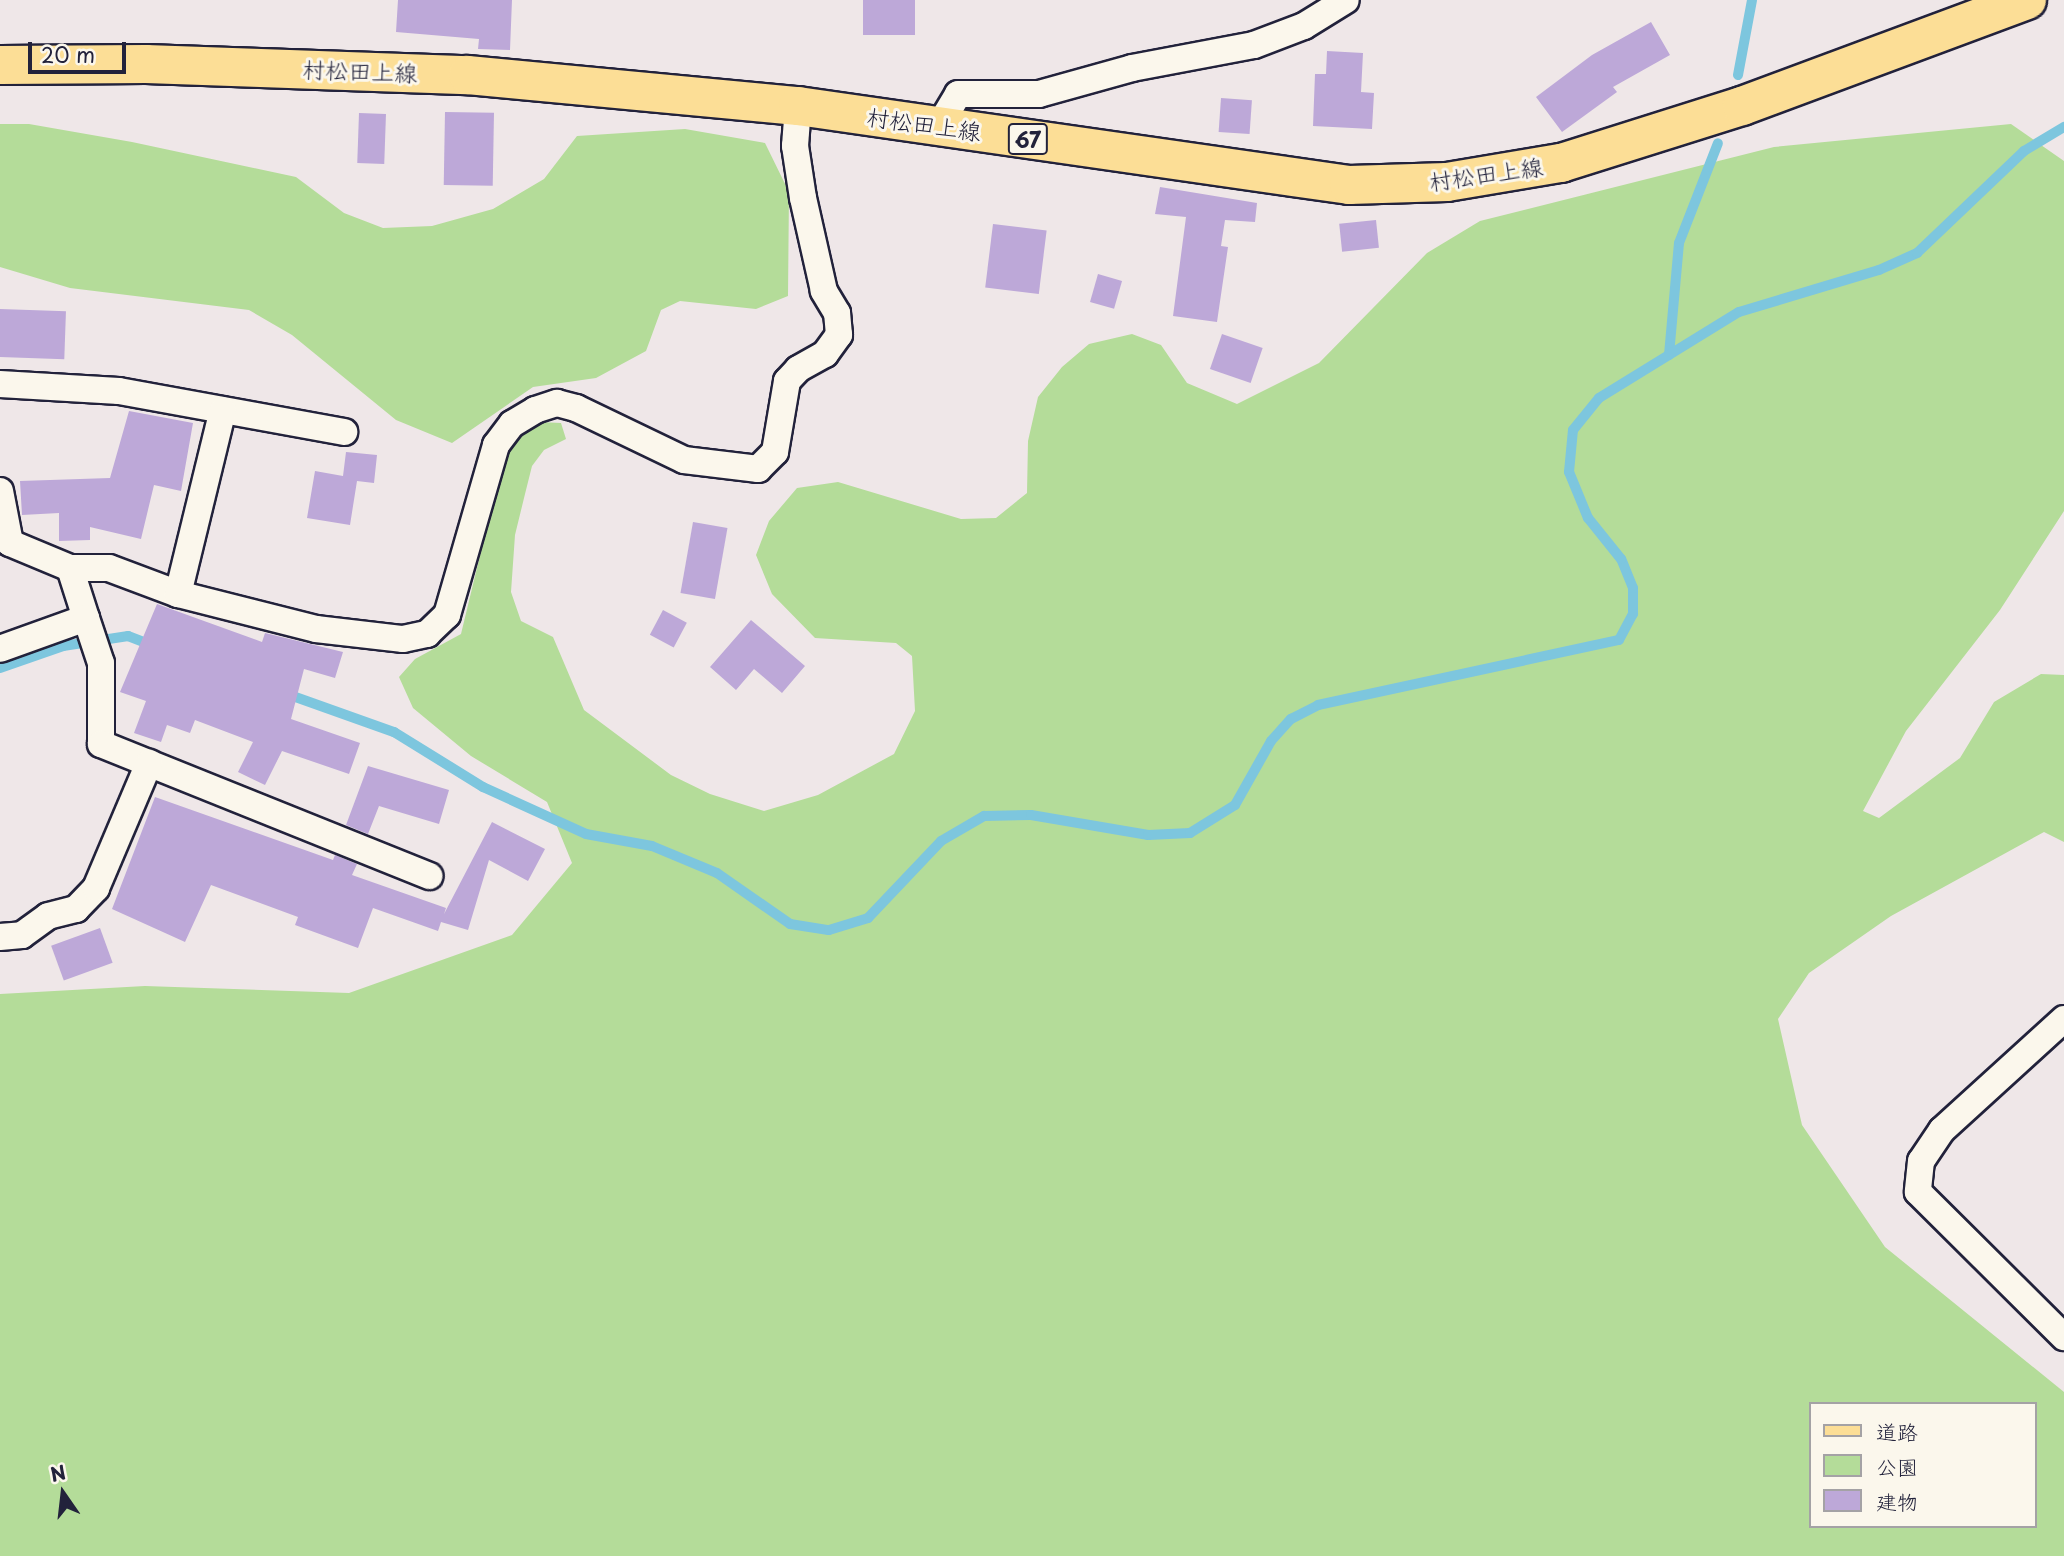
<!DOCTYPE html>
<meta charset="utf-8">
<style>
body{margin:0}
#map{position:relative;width:2064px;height:1556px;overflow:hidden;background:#efe7e8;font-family:"Playpen Sans","Klee One",sans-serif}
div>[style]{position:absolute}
.green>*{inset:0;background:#b4dc99}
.stream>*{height:10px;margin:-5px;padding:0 5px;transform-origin:5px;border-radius:5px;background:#7dc6de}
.building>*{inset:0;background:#bda8d8;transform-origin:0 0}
.roads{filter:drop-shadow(2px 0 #22223b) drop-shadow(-2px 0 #22223b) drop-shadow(0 2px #22223b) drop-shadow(0 -2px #22223b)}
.street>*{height:26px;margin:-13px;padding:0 13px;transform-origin:13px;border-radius:13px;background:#fbf7ec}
.primary>*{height:38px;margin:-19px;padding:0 19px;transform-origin:19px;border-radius:19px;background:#fcde96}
span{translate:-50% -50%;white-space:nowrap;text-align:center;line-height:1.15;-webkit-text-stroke:6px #fbf7ec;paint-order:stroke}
.shield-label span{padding:2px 5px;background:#fbf7ec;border:2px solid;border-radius:5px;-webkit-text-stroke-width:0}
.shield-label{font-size:21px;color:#22223b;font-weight:700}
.street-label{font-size:23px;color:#22223b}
.legend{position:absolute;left:1809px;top:1402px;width:228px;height:126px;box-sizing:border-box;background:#fbf7ec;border:2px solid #a4a2a5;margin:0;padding:9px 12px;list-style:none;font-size:21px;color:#22223b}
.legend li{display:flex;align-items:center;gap:14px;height:35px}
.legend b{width:35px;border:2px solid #a4a2a5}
.north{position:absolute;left:28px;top:1458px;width:70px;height:70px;-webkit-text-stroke:5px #fbf7ec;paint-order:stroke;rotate:346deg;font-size:19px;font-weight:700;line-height:28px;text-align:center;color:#22223b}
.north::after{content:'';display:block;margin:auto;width:24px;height:32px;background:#22223b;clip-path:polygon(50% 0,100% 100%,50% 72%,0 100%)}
.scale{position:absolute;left:28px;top:42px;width:98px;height:32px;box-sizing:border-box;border:4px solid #22223b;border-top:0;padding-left:9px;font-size:21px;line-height:24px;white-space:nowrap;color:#22223b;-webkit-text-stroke:5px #fbf7ec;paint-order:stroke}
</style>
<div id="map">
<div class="green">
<div style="clip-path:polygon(0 124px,29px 124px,132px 142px,296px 177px,344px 213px,383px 228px,432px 226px,493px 209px,544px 179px,577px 136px,685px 129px,765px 143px,789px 192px,788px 296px,756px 309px,680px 301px,661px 310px,646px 351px,596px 378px,533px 387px,452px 443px,396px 420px,292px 335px,249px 310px,70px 288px,0 267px)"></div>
<div style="clip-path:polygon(evenodd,2011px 124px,2064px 161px,2064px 511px,2000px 610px,1906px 731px,1863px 811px,1879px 818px,1960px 758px,1994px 702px,2041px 674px,2064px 675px,2064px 842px,2044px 832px,1891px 916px,1809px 973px,1778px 1019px,1802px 1125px,1885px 1247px,2064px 1392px,2064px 1556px,0 1556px,0 994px,145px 986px,349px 993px,512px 935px,572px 863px,547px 802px,471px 756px,413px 708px,399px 677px,415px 659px,461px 634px,505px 452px,524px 429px,540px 422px,561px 423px,566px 439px,544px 450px,532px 466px,525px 494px,515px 535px,511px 592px,521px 621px,553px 637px,584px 710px,671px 775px,710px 794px,764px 811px,818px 795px,894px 754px,915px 711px,912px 656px,896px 643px,815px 638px,772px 594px,756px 555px,769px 521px,797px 488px,838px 482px,961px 519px,996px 518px,1027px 493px,1028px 441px,1038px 397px,1062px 367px,1089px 344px,1132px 334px,1161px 345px,1187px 383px,1237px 404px,1319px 363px,1427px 253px,1480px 221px,1774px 147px,2011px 124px,1810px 1404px,2034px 1404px,2034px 1526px,1810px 1526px,1810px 1404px)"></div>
</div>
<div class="stream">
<div style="left:1738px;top:75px;width:76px;rotate:-79.4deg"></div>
<div style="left:1669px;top:355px;width:112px;rotate:-84.9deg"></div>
<div style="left:1679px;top:243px;width:107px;rotate:-68.7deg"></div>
<div style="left:0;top:668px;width:67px;rotate:-19.2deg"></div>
<div style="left:63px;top:646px;width:66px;rotate:-8.7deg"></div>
<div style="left:128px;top:636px;width:25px;rotate:21deg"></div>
<div style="left:287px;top:694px;width:114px;rotate:19.6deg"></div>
<div style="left:394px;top:732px;width:105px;rotate:31.7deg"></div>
<div style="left:483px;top:787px;width:113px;rotate:24.5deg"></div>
<div style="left:586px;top:834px;width:67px;rotate:10.3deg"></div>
<div style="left:652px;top:846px;width:70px;rotate:22.6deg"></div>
<div style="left:717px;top:873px;width:89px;rotate:34.9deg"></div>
<div style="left:790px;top:924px;width:39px;rotate:9deg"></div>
<div style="left:829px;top:930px;width:41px;rotate:-17.1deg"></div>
<div style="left:868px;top:918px;width:106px;rotate:-46.5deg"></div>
<div style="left:941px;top:841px;width:50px;rotate:-30.2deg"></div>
<div style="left:984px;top:816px;width:47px;rotate:-1.2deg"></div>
<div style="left:1031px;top:815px;width:119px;rotate:9.7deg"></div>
<div style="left:1148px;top:835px;width:42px;rotate:-2.7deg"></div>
<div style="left:1190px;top:833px;width:53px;rotate:-31.9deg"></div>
<div style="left:1235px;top:805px;width:73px;rotate:-60.6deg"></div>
<div style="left:1271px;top:741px;width:30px;rotate:-48deg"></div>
<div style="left:1291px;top:719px;width:30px;rotate:-27deg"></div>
<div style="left:1318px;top:705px;width:308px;rotate:-12.2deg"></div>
<div style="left:1619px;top:640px;width:30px;rotate:-62deg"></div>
<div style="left:1633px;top:614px;width:26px;rotate:-90deg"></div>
<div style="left:1633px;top:588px;width:31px;rotate:-112deg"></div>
<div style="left:1621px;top:559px;width:53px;rotate:-128.8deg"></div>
<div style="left:1588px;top:518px;width:50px;rotate:-112.4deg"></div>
<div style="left:1569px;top:472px;width:42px;rotate:-84.6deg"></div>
<div style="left:1573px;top:430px;width:41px;rotate:-50.9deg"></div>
<div style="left:1599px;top:398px;width:164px;rotate:-31.6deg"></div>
<div style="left:1739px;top:312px;width:146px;rotate:-16.7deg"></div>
<div style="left:1879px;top:270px;width:42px;rotate:-24.1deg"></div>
<div style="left:1917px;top:253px;width:148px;rotate:-43.6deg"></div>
<div style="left:2024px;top:151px;width:47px;rotate:-31deg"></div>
</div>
<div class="building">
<div style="clip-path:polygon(398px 0,512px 0,510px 50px,478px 49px,479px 39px,396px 32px)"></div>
<div style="left:863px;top:0;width:52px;height:35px"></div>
<div style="clip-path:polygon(1651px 22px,1670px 55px,1613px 87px,1617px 92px,1562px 132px,1536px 97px,1592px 55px)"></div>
<div style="clip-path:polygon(1327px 51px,1363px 53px,1361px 92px,1374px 93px,1372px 129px,1313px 126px,1315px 74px,1326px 74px)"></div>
<div style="left:1221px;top:98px;width:31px;height:34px;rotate:4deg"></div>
<div style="left:445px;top:112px;width:49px;height:73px;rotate:1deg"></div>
<div style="left:359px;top:113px;width:27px;height:50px;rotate:2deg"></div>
<div style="clip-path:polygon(1160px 187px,1257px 203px,1255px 222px,1225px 220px,1221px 246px,1228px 247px,1217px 322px,1173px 316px,1186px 217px,1155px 214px)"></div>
<div style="left:1376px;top:220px;width:28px;height:37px;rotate:84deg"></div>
<div style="left:993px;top:224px;width:54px;height:64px;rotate:7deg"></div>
<div style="left:1098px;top:274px;width:25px;height:29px;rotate:16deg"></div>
<div style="left:0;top:309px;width:66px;height:48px;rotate:2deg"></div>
<div style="left:1222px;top:334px;width:43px;height:37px;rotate:19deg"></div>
<div style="clip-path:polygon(129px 411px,193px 423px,181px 491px,154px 485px,141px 539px,90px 527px,90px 540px,59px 541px,59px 513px,22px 515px,20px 481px,110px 478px)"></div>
<div style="clip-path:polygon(346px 452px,377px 455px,374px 483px,357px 481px,350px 525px,307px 518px,315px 471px,343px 476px)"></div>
<div style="left:693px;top:522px;width:35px;height:72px;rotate:10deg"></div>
<div style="clip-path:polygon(157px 604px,262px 642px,265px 633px,343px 652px,335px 678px,304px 669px,291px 719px,360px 743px,349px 774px,282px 751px,265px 785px,238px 772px,253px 742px,195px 720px,190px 733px,167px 725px,161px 742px,134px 733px,146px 701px,120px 692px)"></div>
<div style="left:663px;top:610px;width:27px;height:28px;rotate:28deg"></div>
<div style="clip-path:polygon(751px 620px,805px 666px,782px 693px,754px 669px,736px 690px,710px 667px)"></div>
<div style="clip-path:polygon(368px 766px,449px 790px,439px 824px,379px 806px,368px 834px,346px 825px)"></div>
<div style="clip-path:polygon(155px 797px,333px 860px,335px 855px,357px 864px,352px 875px,446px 908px,444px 914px,492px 822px,545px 849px,528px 881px,489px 860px,468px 930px,441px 922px,438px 931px,373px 908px,358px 948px,295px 925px,298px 917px,211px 885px,185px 942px,112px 909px)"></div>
<div style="left:100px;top:928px;width:37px;height:52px;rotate:70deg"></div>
</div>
<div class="roads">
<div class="street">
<div style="left:939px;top:126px;width:37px;rotate:-59deg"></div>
<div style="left:958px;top:94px;width:81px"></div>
<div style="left:1039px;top:94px;width:97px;rotate:-15.6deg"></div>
<div style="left:1132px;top:68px;width:124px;rotate:-10.7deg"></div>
<div style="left:1254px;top:45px;width:53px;rotate:-20.8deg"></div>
<div style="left:1304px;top:26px;width:49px;rotate:-31.8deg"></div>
<div style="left:0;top:384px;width:119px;rotate:3.4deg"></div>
<div style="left:119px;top:391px;width:229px;rotate:10.3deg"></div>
<div style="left:0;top:491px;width:53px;rotate:79.1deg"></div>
<div style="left:10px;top:543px;width:65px;rotate:22.6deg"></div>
<div style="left:70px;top:568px;width:52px;rotate:72.3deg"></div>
<div style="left:86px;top:618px;width:91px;rotate:160.2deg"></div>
<div style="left:70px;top:568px;width:39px"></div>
<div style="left:109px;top:568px;width:74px;rotate:20.6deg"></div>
<div style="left:178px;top:594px;width:142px;rotate:14.2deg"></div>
<div style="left:316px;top:629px;width:88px;rotate:6.6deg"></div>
<div style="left:403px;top:639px;width:25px;rotate:-12deg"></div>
<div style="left:427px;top:634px;width:28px;rotate:-44deg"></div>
<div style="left:447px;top:615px;width:177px;rotate:-73.9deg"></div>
<div style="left:496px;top:445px;width:26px;rotate:-53deg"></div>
<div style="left:512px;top:424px;width:27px;rotate:-31deg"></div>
<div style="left:535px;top:410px;width:23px;rotate:-18deg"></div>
<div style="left:557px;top:403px;width:20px;rotate:15deg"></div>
<div style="left:576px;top:408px;width:120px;rotate:25.7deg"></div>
<div style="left:684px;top:460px;width:75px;rotate:6.9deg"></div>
<div style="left:758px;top:469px;width:24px;rotate:-45deg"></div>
<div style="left:775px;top:452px;width:72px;rotate:-80.4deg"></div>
<div style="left:787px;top:381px;width:16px;rotate:-47deg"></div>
<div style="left:798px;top:369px;width:31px;rotate:-29deg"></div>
<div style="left:825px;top:354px;width:24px;rotate:-54deg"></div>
<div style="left:839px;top:335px;width:22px;rotate:-95deg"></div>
<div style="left:837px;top:313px;width:26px;rotate:-121deg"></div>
<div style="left:824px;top:291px;width:95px;rotate:-102.7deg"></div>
<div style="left:803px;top:198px;width:53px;rotate:-98.7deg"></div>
<div style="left:795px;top:146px;width:40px;rotate:-85.7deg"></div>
<div style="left:178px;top:594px;width:189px;rotate:-76.3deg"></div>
<div style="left:86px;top:618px;width:47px;rotate:71.6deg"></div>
<div style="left:101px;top:663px;width:81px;rotate:90deg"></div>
<div style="left:101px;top:744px;width:354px;rotate:21.9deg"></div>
<div style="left:0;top:937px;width:22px;rotate:-5deg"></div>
<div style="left:22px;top:935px;width:32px;rotate:-36deg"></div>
<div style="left:48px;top:916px;width:29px;rotate:-14deg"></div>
<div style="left:76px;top:909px;width:29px;rotate:-46deg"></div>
<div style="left:96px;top:888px;width:136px;rotate:-67deg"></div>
<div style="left:2064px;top:1019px;width:165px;rotate:137.7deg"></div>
<div style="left:1942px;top:1130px;width:37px;rotate:124deg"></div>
<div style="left:1921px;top:1161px;width:31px;rotate:96deg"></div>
<div style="left:1918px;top:1192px;width:206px;rotate:44.8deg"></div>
</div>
<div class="primary">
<div style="left:0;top:65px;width:146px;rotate:-0.4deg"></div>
<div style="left:146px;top:64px;width:322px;rotate:2deg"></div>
<div style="left:468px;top:75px;width:331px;rotate:5.4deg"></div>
<div style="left:798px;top:106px;width:557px;rotate:8.16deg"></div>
<div style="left:1349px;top:185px;width:98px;rotate:-1.8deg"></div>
<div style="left:1447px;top:182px;width:116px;rotate:-9.5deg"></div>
<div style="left:1561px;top:163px;width:190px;rotate:-17.5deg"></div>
<div style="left:1742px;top:106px;width:304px;rotate:-20.4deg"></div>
</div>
</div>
<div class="shield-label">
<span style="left:1028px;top:139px">67</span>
</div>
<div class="street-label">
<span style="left:360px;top:71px;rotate:2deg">村松田上線</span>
<span style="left:924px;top:124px;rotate:8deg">村松田上線</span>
<span style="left:1486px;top:174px;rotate:-8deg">村松田上線</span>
</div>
<ul class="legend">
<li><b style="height:9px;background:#fcde96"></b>道路</li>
<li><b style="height:19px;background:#b4dc99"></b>公園</li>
<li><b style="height:19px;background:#bda8d8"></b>建物</li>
</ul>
<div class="north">N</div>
<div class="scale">20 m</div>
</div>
